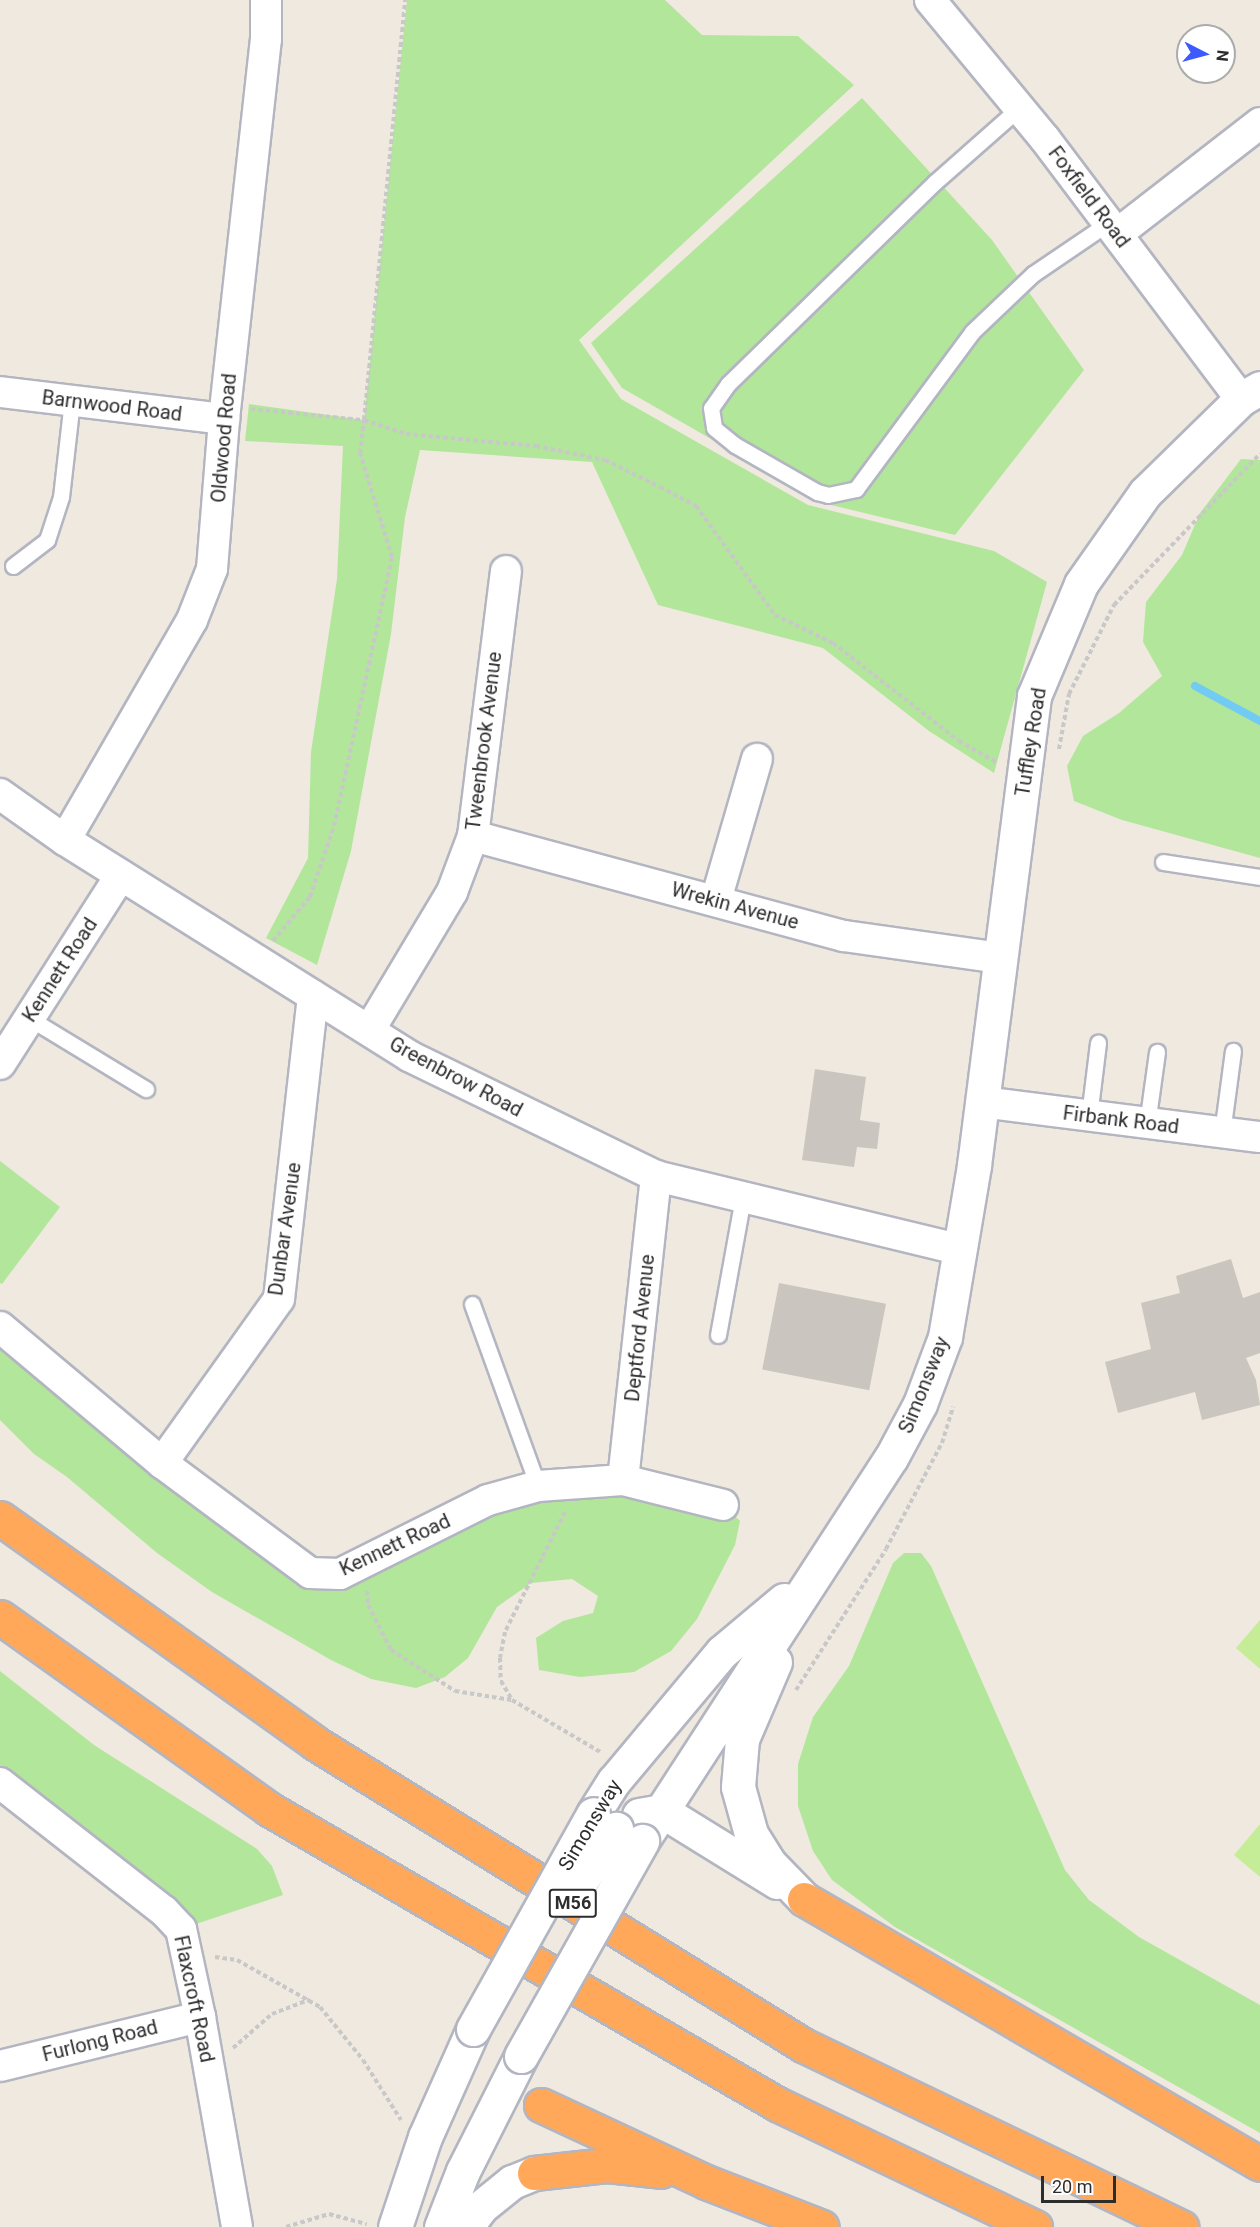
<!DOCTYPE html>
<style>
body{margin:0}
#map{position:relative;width:1260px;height:2227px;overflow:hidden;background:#efe9df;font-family:Roboto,sans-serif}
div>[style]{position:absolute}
.green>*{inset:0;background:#b2e69b}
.pitch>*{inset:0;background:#c5ed97}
.stream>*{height:8px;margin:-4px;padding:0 4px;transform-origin:4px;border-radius:4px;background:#71cbf2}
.building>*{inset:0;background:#cac6bf;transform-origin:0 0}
.path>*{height:4px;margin-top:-2px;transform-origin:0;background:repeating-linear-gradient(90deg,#c8c8c8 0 4.5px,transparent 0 7.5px)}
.roads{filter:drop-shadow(2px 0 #b3b5c1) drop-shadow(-2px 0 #b3b5c1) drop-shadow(0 2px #b3b5c1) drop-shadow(0 -2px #b3b5c1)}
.lane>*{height:15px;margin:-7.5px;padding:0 7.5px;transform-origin:7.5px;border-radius:7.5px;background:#fff}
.street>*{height:30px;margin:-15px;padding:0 15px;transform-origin:15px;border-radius:15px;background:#fff}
.secondary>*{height:33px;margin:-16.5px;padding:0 16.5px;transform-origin:16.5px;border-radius:16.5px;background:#fff}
.highway>*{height:33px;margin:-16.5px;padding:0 16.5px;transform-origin:16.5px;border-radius:16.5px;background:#ffa85a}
.bridges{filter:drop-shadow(2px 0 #b3b5c1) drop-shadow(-2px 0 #b3b5c1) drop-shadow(0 2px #b3b5c1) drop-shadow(0 -2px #b3b5c1)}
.secondary-bridge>*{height:33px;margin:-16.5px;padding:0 16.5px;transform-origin:16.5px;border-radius:16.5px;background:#fff}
span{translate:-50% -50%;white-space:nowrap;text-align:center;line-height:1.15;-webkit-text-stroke:5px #fff;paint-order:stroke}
.shield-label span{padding:2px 4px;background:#fff;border:2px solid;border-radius:4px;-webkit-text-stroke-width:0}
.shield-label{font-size:18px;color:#2d2d2d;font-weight:700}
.street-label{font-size:20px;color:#2d2d2d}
.north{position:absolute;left:1176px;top:24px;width:60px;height:60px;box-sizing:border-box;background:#fff;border:2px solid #ababab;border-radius:50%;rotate:96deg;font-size:16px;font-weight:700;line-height:24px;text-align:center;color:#2d2d2d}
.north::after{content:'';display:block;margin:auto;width:21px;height:27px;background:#3c5aff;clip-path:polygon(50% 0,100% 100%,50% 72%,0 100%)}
.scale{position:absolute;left:1041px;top:2176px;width:75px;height:27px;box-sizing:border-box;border:3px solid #2d2d2d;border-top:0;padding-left:8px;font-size:18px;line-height:21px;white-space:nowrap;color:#2d2d2d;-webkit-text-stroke:4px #fff;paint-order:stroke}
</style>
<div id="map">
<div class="green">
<div style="clip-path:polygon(407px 0,665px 0,702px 35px,798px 36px,854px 85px,579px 340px,621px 399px,808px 505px,994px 551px,1047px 582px,994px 773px,929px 731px,823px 648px,658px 605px,592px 462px,420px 450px,405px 517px,391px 634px,351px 851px,317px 965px,266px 938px,308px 858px,311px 752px,337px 579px,343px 446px,245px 441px,249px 404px,364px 420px)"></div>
<div style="clip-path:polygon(862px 98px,992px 240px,1084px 370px,955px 535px,823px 503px,622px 388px,591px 343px)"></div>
<div style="clip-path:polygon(1241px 459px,1260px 460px,1260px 858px,1122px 820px,1074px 801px,1067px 766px,1083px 736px,1119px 713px,1162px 676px,1143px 642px,1146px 602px,1182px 555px,1200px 513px)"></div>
<div style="clip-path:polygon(0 1161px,60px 1207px,2px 1284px,0 1283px)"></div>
<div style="clip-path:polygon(0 1327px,310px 1573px,538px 1486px,723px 1505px,740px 1521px,735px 1545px,697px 1619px,671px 1651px,634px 1672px,580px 1677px,539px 1670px,536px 1638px,563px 1621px,593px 1613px,598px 1596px,572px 1579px,531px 1583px,497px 1607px,468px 1658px,445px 1677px,416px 1688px,371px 1679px,331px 1660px,212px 1592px,157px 1553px,67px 1477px,34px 1454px,0 1420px)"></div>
<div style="clip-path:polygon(904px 1553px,921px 1553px,931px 1566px,1065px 1870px,1089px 1900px,1139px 1937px,1260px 2005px,1260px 2133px,895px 1927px,832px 1880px,813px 1851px,798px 1806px,798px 1764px,813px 1717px,849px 1666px,893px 1563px)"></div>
<div style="clip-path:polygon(0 1671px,94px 1745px,257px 1849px,272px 1866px,283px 1895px,181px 1929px,0 1783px)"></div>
</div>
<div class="pitch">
<div style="clip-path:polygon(1260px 1620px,1260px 1669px,1236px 1648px)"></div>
<div style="clip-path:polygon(1260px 1824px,1260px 1877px,1234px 1855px)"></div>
</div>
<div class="stream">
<div style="left:1195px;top:686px;width:74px;rotate:28.3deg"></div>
</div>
<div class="building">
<div style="clip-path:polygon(815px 1069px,866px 1077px,860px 1120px,880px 1123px,877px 1149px,857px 1147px,854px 1167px,802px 1160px)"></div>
<div style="clip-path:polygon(1231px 1259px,1243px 1298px,1260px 1292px,1260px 1353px,1246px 1358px,1256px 1380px,1260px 1405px,1202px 1420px,1195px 1392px,1118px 1413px,1105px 1362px,1151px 1349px,1141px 1303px,1180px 1293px,1176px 1276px)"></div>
<div style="left:779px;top:1283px;width:109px;height:88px;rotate:11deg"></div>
</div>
<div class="path">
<div style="left:251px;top:409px;width:114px;rotate:5.6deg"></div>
<div style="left:364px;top:420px;width:422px;rotate:-84.4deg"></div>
<div style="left:1059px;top:749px;width:56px;rotate:-79.7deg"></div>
<div style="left:1069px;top:694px;width:100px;rotate:-63.2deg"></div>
<div style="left:1114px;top:605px;width:210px;rotate:-46deg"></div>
<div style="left:273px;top:941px;width:57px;rotate:-49.9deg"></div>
<div style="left:310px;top:897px;width:75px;rotate:-71.3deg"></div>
<div style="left:334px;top:826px;width:275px;rotate:-77.8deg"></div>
<div style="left:392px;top:557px;width:109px;rotate:-107.1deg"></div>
<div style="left:360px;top:453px;width:33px;rotate:-83deg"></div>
<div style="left:364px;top:420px;width:44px;rotate:18.4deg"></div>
<div style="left:406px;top:434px;width:131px;rotate:5.3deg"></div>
<div style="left:536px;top:446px;width:70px;rotate:11.5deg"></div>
<div style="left:605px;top:460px;width:61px;rotate:26.1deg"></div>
<div style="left:660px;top:487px;width:41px;rotate:27.8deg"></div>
<div style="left:696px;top:506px;width:135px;rotate:54.1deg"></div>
<div style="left:775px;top:615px;width:64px;rotate:25.8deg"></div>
<div style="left:833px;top:643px;width:160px;rotate:37.9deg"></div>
<div style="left:959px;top:741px;width:43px;rotate:29.6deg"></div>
<div style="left:565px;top:1512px;width:134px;rotate:116.6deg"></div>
<div style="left:505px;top:1632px;width:26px;rotate:101deg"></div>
<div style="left:500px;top:1658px;width:23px;rotate:88deg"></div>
<div style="left:501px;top:1681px;width:22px;rotate:60deg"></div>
<div style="left:512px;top:1700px;width:104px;rotate:30.5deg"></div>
<div style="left:367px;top:1591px;width:14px;rotate:86deg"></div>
<div style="left:368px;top:1605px;width:51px;rotate:62.9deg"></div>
<div style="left:391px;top:1650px;width:76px;rotate:32.6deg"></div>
<div style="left:455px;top:1691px;width:57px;rotate:9.1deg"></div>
<div style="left:796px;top:1690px;width:167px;rotate:-57.4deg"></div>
<div style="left:886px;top:1549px;width:120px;rotate:-62.2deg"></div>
<div style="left:942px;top:1443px;width:38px;rotate:-73deg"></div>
<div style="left:215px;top:1957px;width:22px;rotate:8deg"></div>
<div style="left:237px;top:1960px;width:95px;rotate:29.5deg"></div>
<div style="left:320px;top:2007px;width:68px;rotate:50.9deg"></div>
<div style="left:363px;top:2060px;width:71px;rotate:57.7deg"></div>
<div style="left:233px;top:2048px;width:52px;rotate:-41.1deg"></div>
<div style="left:272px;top:2014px;width:40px;rotate:-21deg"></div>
<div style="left:286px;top:2227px;width:45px;rotate:-16.8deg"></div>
<div style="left:329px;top:2214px;width:39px;rotate:15deg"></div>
</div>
<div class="roads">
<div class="lane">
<div style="left:1019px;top:108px;width:112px;rotate:138.6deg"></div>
<div style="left:935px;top:182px;width:289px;rotate:135.7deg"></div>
<div style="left:728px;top:384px;width:29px;rotate:125deg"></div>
<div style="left:711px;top:408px;width:20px;rotate:81deg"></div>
<div style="left:714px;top:428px;width:27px;rotate:39deg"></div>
<div style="left:735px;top:445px;width:95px;rotate:29.8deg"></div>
<div style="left:817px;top:492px;width:11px;rotate:15deg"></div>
<div style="left:828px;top:495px;width:29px;rotate:-12deg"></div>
<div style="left:856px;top:489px;width:195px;rotate:-53.5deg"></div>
<div style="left:972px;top:332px;width:84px;rotate:-43.6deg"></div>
<div style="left:1033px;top:274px;width:91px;rotate:-34.2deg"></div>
<div style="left:13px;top:566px;width:43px;rotate:-37.4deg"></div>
<div style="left:47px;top:540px;width:45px;rotate:-72deg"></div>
<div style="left:61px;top:497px;width:97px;rotate:-83.5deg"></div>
<div style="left:1163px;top:862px;width:98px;rotate:8.8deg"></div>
<div style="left:29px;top:1018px;width:137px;rotate:31.3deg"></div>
<div style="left:1089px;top:1116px;width:74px;rotate:-83deg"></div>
<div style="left:1147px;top:1124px;width:73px;rotate:-82.1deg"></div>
<div style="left:1222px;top:1133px;width:83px;rotate:-82.4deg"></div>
<div style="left:472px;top:1304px;width:194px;rotate:70.1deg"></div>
<div style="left:718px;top:1335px;width:140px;rotate:-79.7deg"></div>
</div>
<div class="street">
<div style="left:930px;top:0;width:180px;rotate:50.4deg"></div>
<div style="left:1045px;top:139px;width:326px;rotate:53deg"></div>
<div style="left:1117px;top:234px;width:181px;rotate:-37.8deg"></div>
<div style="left:0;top:392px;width:226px;rotate:6.9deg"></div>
<div style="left:0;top:794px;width:80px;rotate:35.3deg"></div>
<div style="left:65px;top:840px;width:406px;rotate:32.1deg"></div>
<div style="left:409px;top:1056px;width:275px;rotate:25.9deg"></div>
<div style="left:656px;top:1176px;width:314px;rotate:13.6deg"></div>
<div style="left:473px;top:836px;width:384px;rotate:15.1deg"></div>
<div style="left:844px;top:936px;width:158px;rotate:8deg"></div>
<div style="left:65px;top:840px;width:254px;rotate:-60deg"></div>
<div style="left:192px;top:620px;width:55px;rotate:-68.6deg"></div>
<div style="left:212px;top:569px;width:150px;rotate:-85.4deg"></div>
<div style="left:224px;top:419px;width:382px;rotate:-83.7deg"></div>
<div style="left:266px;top:39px;width:39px;rotate:-90deg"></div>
<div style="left:716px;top:900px;width:147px;rotate:-73.8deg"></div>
<div style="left:370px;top:1029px;width:160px;rotate:-59.1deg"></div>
<div style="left:452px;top:892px;width:60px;rotate:-69.4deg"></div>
<div style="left:473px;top:836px;width:267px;rotate:-82.9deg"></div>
<div style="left:0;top:1064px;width:224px;rotate:-57.4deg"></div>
<div style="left:982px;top:1102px;width:280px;rotate:7.2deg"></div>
<div style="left:0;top:1327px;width:212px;rotate:40deg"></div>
<div style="left:162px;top:1463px;width:184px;rotate:36.6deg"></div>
<div style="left:310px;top:1573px;width:30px;rotate:2deg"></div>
<div style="left:340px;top:1574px;width:165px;rotate:-26.6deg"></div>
<div style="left:488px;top:1500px;width:52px;rotate:-15.6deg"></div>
<div style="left:538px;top:1486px;width:85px;rotate:-4deg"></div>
<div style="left:623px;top:1480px;width:103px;rotate:14deg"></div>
<div style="left:162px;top:1463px;width:201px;rotate:-54.5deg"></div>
<div style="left:279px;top:1299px;width:305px;rotate:-83.6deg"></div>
<div style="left:623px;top:1480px;width:306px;rotate:-83.8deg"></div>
<div style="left:0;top:1783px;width:208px;rotate:38deg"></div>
<div style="left:164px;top:1911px;width:25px;rotate:47deg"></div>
<div style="left:181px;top:1929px;width:90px;rotate:77.8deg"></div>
<div style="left:200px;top:2017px;width:213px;rotate:80deg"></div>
<div style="left:0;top:2066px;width:206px;rotate:-13.8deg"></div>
</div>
<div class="secondary">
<div style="left:775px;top:1662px;width:84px;rotate:113.2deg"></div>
<div style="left:742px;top:1739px;width:48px;rotate:94.8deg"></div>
<div style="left:738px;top:1787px;width:49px;rotate:74.5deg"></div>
<div style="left:751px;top:1834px;width:34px;rotate:58deg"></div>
<div style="left:769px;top:1863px;width:50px;rotate:45.8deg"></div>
<div style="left:593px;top:1814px;width:39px;rotate:-58deg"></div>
<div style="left:614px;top:1781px;width:168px;rotate:-50.1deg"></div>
<div style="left:722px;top:1652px;width:81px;rotate:-40deg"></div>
<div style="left:639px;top:1815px;width:23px;rotate:-10deg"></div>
<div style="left:662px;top:1811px;width:135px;rotate:31.7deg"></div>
<div style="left:642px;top:1841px;width:457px;rotate:-57deg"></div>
<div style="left:891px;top:1458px;width:61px;rotate:-61.8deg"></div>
<div style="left:920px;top:1404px;width:72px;rotate:-69.5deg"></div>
<div style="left:945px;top:1337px;width:174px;rotate:-80.4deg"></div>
<div style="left:974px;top:1165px;width:473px;rotate:-82.7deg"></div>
<div style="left:1034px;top:696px;width:121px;rotate:-67.2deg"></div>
<div style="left:1081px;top:584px;width:111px;rotate:-54.9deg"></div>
<div style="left:1145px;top:493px;width:134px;rotate:-44.4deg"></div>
<div style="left:1241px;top:399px;width:22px;rotate:-30deg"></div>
<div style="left:395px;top:2227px;width:95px;rotate:-71.6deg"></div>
<div style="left:425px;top:2137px;width:118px;rotate:-66deg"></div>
<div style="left:441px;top:2227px;width:60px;rotate:-68.6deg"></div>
<div style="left:463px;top:2171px;width:129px;rotate:-63.2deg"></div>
<div style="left:466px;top:2227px;width:25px;rotate:-53deg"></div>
<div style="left:481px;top:2207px;width:40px;rotate:-39deg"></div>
<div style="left:512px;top:2182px;width:24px;rotate:-22deg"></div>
</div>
<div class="highway">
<div style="left:0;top:1518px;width:387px;rotate:35.5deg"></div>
<div style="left:315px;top:1743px;width:574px;rotate:31.75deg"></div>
<div style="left:803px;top:2045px;width:420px;rotate:25.7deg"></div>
<div style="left:0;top:1617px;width:330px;rotate:35.5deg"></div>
<div style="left:269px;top:1809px;width:587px;rotate:30.14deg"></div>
<div style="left:777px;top:2104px;width:286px;rotate:25.5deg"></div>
<div style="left:804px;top:1899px;width:527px;rotate:30.16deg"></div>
<div style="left:541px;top:2105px;width:182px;rotate:25deg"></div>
<div style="left:706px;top:2182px;width:124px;rotate:21.2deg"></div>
<div style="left:534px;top:2173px;width:73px;rotate:-6.3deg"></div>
<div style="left:607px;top:2165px;width:54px;rotate:6.3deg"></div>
</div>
</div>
<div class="bridges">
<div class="secondary-bridge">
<div style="left:562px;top:1899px;width:26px;rotate:-43deg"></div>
<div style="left:581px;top:1881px;width:63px;rotate:-56.1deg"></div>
<div style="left:473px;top:2029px;width:246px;rotate:-60.8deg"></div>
<div style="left:521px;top:2056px;width:247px;rotate:-60.6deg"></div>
</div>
</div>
<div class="shield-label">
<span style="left:573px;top:1903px">M56</span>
</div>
<div class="street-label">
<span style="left:1089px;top:197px;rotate:53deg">Foxfield Road</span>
<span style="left:112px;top:406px;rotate:7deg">Barnwood Road</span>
<span style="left:224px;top:438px;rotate:-85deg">Oldwood Road</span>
<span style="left:484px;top:741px;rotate:-83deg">Tweenbrook Avenue</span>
<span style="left:1031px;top:742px;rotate:-81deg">Tuffley Road</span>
<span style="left:735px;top:906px;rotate:15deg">Wrekin Avenue</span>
<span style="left:60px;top:970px;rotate:-57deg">Kennett Road</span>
<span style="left:456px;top:1077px;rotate:28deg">Greenbrow Road</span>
<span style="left:1121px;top:1120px;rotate:7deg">Firbank Road</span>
<span style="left:285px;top:1229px;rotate:-82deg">Dunbar Avenue</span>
<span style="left:640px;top:1328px;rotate:-84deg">Deptford Avenue</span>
<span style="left:924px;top:1385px;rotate:-68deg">Simonsway</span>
<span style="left:395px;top:1545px;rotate:-25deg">Kennett Road</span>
<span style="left:590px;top:1825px;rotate:-59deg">Simonsway</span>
<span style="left:194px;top:1999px;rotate:78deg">Flaxcroft Road</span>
<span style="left:100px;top:2041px;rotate:-14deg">Furlong Road</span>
</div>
<div class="north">N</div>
<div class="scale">20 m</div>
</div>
